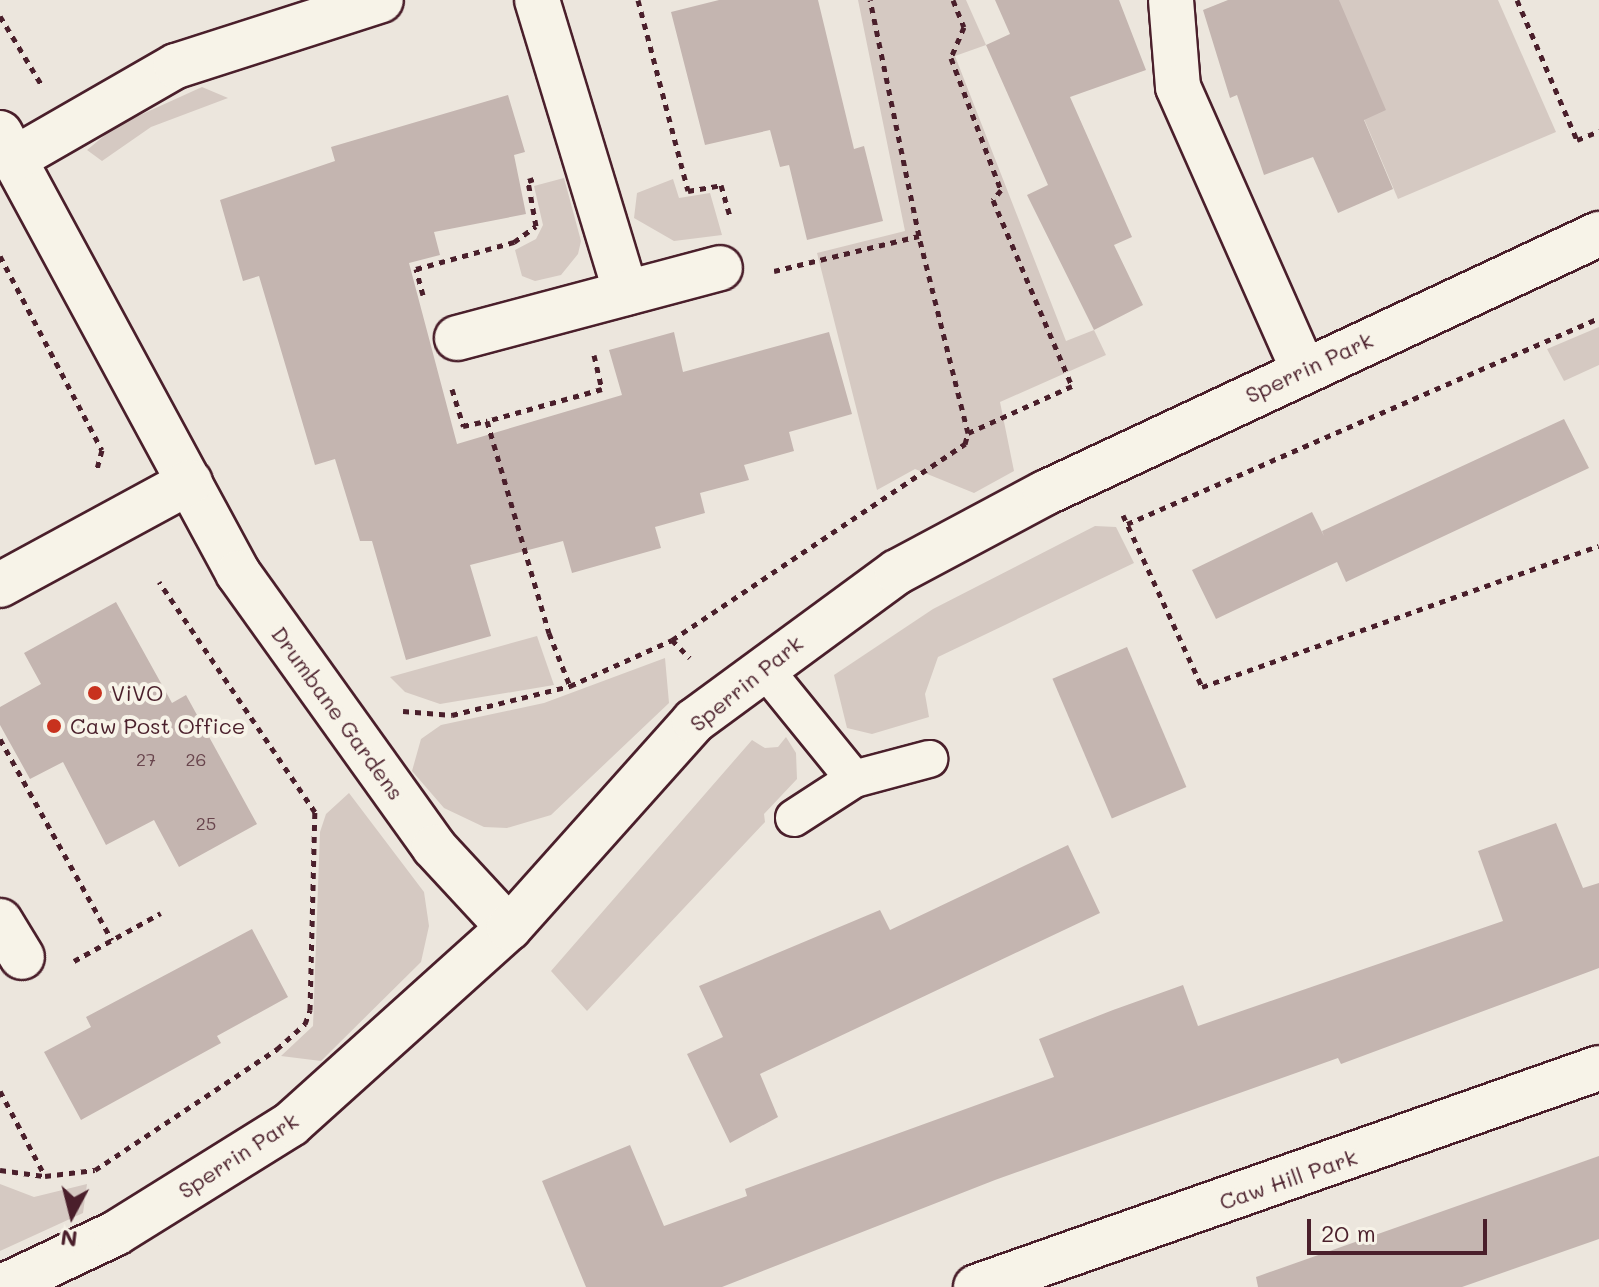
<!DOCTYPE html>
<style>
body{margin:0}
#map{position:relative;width:1599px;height:1287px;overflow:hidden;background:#ece6dd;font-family:Mali,sans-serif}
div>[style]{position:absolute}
.green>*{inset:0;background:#d5c9c2}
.building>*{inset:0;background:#c4b5b0;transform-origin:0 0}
.path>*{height:5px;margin-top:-2.5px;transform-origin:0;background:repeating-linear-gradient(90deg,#4a1f2b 0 6px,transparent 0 12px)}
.roads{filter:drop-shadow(2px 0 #4a1f2b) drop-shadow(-2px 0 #4a1f2b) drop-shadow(0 2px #4a1f2b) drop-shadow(0 -2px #4a1f2b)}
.lane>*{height:36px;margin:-18px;padding:0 18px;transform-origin:18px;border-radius:18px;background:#f7f3e8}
.street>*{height:44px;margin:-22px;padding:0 22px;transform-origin:22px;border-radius:22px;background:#f7f3e8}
.dots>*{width:22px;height:22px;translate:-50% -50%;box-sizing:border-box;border:4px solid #f7f3e8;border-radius:50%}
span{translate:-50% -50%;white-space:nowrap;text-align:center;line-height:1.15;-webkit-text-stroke:8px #f7f3e8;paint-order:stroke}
.number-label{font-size:18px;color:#68444c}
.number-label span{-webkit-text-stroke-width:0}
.street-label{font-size:22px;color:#4a1f2b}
.poi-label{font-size:22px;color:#4a1f2b}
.left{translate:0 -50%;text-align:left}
.north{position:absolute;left:32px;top:1175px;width:80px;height:80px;-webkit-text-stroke:6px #f7f3e8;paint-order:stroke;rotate:187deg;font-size:22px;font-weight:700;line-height:32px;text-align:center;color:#4a1f2b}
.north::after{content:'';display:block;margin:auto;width:28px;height:36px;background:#4a1f2b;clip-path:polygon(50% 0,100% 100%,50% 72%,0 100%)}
.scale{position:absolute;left:1307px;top:1219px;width:180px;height:36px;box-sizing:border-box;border:4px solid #4a1f2b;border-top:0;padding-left:10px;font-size:24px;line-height:28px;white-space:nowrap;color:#4a1f2b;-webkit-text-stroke:6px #f7f3e8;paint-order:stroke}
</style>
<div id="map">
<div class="green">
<div style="clip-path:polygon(858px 0,966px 0,986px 45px,955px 56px,1066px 341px,1094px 330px,1106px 355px,1000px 402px,1014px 471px,974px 493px,915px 469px,877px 490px,817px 253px,905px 231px)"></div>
<div style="clip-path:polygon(1339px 0,1498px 0,1556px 132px,1398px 199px,1364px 119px)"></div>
<div style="clip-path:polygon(202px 87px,228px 98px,151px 127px,102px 161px,87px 150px,116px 126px)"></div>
<div style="clip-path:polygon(564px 178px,581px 241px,578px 254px,561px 275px,535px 281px,522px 276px,515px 250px,536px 239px,543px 225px,534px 186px)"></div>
<div style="clip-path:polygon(673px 179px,679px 198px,710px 193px,722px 235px,674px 241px,634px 218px,637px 193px)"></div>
<div style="clip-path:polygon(1599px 327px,1599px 365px,1564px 381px,1547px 349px)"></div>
<div style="clip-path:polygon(1095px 526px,1116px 527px,1134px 563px,938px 657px,925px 694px,929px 717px,872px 734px,847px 728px,834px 675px,933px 609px)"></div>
<div style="clip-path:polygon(537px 636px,554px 685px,440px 704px,405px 692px,390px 677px)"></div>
<div style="clip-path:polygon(665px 658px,669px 703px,551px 815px,507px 828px,484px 827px,444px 808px,412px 771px,421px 739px,441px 725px,544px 703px)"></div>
<div style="clip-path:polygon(786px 737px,796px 753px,797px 779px,764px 814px,765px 822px,587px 1011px,551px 971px,752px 740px,765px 748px,778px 747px)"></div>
<div style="clip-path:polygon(349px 793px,424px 892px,429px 926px,421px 962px,321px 1061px,281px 1056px,313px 1026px,320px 832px,326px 814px)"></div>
<div style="clip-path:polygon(0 1184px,34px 1197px,87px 1184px,83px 1213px,0 1251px)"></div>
</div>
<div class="building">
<div style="clip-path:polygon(719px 0,818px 0,854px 149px,864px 146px,883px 221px,807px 240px,789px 165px,780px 167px,770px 130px,705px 145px,671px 12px)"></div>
<div style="clip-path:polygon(995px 0,1119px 0,1146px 70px,1070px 97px,1132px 237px,1114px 245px,1143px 305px,1094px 330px,1027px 195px,1048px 185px,986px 45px,1010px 34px)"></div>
<div style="clip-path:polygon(1228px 0,1339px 0,1386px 110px,1364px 120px,1393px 189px,1338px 213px,1313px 157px,1264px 175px,1237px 95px,1230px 98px,1203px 10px)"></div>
<div style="clip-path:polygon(508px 95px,525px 152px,514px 155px,526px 214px,434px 232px,440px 255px,409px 263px,457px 444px,622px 395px,609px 350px,674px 332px,683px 372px,829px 332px,852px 414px,789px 432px,794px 451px,744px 465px,749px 480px,700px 493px,705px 513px,655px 527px,661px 548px,572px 573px,563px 541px,470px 565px,491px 636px,406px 660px,372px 541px,360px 541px,335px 459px,315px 465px,259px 276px,243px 281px,220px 200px,335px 161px,331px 147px)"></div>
<div style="clip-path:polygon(1564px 419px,1589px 468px,1346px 582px,1337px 562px,1216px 619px,1192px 570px,1312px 512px,1324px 536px,1322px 531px)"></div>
<div style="clip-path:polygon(116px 602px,172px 703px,186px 695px,257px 824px,179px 867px,154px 820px,106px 845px,63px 762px,30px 779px,0 725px,0 707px,41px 684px,24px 653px)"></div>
<div style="left:1127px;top:647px;width:152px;height:81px;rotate:67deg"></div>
<div style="clip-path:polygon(1556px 823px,1583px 888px,1599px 883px,1599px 968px,1341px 1064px,1338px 1058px,995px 1180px,722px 1287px,586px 1287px,542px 1181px,630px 1145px,664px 1226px,747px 1196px,745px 1189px,1054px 1077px,1039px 1039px,1113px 1010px,1183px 985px,1198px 1026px,1503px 921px,1478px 851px)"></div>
<div style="clip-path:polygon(1068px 845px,1100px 913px,760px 1074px,778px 1117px,730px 1143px,687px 1054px,723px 1037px,699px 986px,880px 910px,890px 930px)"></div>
<div style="clip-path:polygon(252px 929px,288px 997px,217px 1036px,221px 1043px,81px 1120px,44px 1052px,91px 1027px,86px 1017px)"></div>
<div style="clip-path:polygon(1599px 1156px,1599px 1239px,1462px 1287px,1258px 1287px,1256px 1277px)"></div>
</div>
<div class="path">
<div style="left:638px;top:0;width:197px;rotate:75.3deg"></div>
<div style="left:688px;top:191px;width:34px;rotate:-10deg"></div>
<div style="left:721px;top:185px;width:32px;rotate:74deg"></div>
<div style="left:953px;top:0;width:29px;rotate:68deg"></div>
<div style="left:964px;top:27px;width:34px;rotate:113deg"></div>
<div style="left:951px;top:58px;width:141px;rotate:69.3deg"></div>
<div style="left:1001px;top:190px;width:13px;rotate:129deg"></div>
<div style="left:993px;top:200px;width:202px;rotate:67deg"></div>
<div style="left:1072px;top:386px;width:114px;rotate:155.7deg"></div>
<div style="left:1517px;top:0;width:152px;rotate:66.8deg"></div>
<div style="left:1577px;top:140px;width:24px;rotate:-22deg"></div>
<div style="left:0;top:16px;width:79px;rotate:58.9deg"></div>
<div style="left:0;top:256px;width:219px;rotate:62.3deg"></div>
<div style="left:102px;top:450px;width:20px;rotate:105deg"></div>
<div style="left:774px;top:271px;width:149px;rotate:-13.6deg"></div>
<div style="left:919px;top:236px;width:241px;rotate:-101.7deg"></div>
<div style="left:423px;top:295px;width:27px;rotate:-105deg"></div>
<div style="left:416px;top:269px;width:102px;rotate:-15.4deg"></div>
<div style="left:514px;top:242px;width:27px;rotate:-36deg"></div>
<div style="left:536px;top:226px;width:46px;rotate:-100.1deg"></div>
<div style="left:528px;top:181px;width:6px;rotate:-18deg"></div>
<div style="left:594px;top:355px;width:35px;rotate:77deg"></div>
<div style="left:602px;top:389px;width:119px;rotate:164.5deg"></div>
<div style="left:487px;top:421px;width:221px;rotate:73.7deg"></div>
<div style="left:549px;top:633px;width:57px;rotate:68.4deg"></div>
<div style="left:570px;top:686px;width:112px;rotate:-24.3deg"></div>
<div style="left:672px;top:640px;width:25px;rotate:45deg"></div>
<div style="left:452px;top:389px;width:39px;rotate:73deg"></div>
<div style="left:463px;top:426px;width:25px;rotate:-12deg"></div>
<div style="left:1123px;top:515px;width:189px;rotate:65.3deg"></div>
<div style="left:1202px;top:687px;width:421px;rotate:-19.6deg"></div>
<div style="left:1127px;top:524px;width:515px;rotate:-23.58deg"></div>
<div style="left:672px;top:640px;width:353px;rotate:-33.8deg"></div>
<div style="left:965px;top:444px;width:11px;rotate:-75deg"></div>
<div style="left:968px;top:433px;width:203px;rotate:-104deg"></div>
<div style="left:403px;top:711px;width:49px;rotate:4.7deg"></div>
<div style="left:452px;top:715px;width:122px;rotate:-13.8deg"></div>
<div style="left:0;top:739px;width:230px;rotate:60.9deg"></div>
<div style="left:74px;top:961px;width:99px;rotate:-28.9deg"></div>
<div style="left:0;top:1091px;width:96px;rotate:62.1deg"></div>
<div style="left:45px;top:1176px;width:50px;rotate:-6.8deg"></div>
<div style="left:95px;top:1170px;width:219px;rotate:-33.6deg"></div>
<div style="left:277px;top:1049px;width:38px;rotate:-42deg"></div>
<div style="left:305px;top:1024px;width:15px;rotate:-70deg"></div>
<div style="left:310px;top:1010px;width:198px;rotate:-88.6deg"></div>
<div style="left:315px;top:812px;width:278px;rotate:-124.1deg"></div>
<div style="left:0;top:1170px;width:44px;rotate:7.8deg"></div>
</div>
<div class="roads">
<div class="lane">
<div style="left:763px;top:667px;width:144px;rotate:50.9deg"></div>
<div style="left:854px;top:779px;width:78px;rotate:-14.9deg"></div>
<div style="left:794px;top:818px;width:72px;rotate:-33deg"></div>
</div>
<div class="street">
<div style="left:537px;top:0;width:306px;rotate:73.1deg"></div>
<div style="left:1171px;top:0;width:87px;rotate:85.4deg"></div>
<div style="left:1178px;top:87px;width:308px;rotate:66.1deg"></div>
<div style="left:0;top:133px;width:500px;rotate:61.59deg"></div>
<div style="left:238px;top:573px;width:337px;rotate:54.4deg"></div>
<div style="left:434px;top:847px;width:110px;rotate:47.2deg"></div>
<div style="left:14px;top:159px;width:187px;rotate:-29.9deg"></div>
<div style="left:176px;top:66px;width:215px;rotate:-17.8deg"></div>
<div style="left:457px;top:338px;width:272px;rotate:-14.9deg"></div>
<div style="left:0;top:585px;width:216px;rotate:-28.5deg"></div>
<div style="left:0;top:921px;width:42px;rotate:58.6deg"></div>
<div style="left:2px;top:1287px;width:126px;rotate:-25.3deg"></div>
<div style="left:116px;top:1233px;width:206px;rotate:-31.9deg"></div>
<div style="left:291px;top:1124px;width:293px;rotate:-42deg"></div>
<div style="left:509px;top:928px;width:278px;rotate:-48.2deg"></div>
<div style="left:694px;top:721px;width:252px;rotate:-36.3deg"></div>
<div style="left:897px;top:572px;width:168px;rotate:-28.1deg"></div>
<div style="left:1045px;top:493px;width:612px;rotate:-25.06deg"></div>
<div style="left:976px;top:1287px;width:660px;rotate:-19.37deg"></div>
</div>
</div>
<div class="dots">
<div style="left:95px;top:693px;background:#c8321e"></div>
<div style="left:54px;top:726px;background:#c8321e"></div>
</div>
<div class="number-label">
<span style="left:146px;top:759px">27</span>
<span style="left:196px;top:759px">26</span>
<span style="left:206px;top:823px">25</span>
</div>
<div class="street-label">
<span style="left:1309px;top:367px;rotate:-25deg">Sperrin Park</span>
<span style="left:746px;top:683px;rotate:-39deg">Sperrin Park</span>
<span style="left:338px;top:713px;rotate:54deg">Drumbane Gardens</span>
<span style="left:238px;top:1155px;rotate:-33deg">Sperrin Park</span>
<span style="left:1288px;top:1179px;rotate:-19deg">Caw Hill Park</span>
</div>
<div class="poi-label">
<span class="left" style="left:111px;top:693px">ViVO</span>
<span class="left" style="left:70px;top:726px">Caw Post Office</span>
</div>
<div class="north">N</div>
<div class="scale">20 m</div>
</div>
